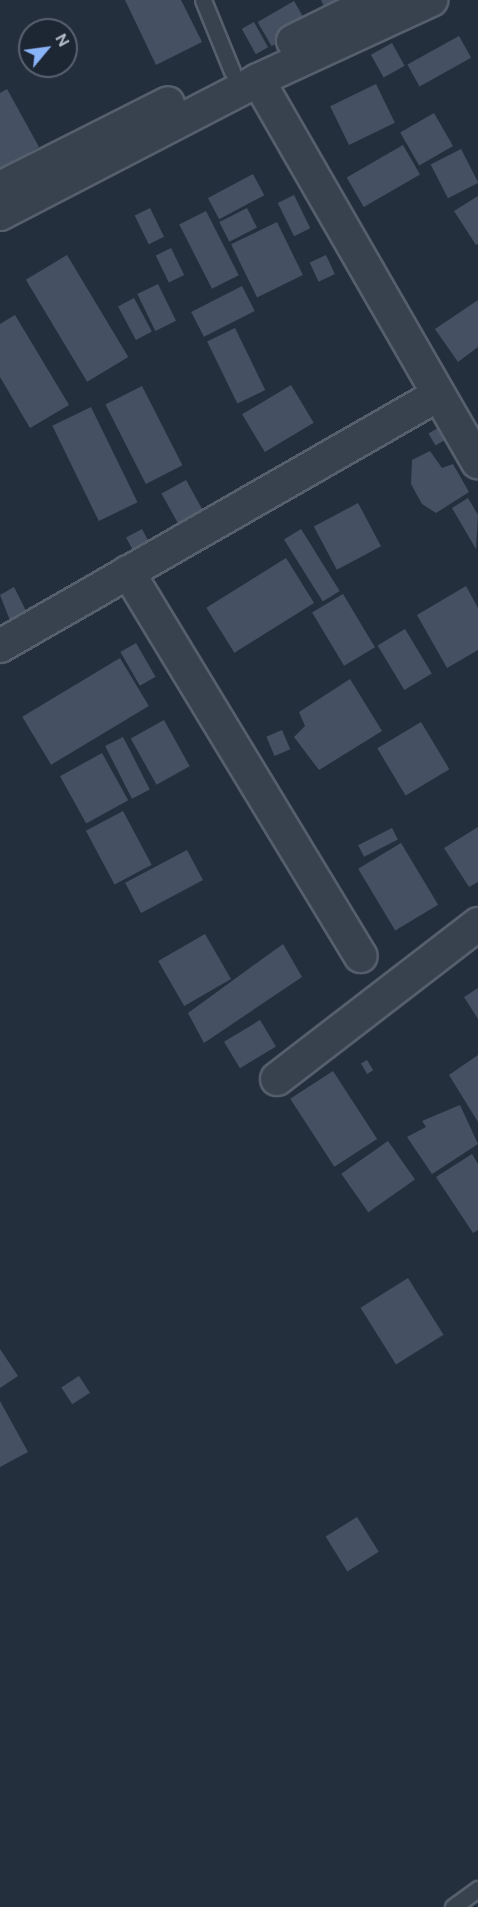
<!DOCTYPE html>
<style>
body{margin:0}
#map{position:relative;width:478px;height:1907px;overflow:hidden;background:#242f3e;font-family:"DM Sans",sans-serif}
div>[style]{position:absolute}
.building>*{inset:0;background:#455162;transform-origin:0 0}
.roads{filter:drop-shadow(2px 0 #565f6c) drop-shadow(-2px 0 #565f6c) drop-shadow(0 2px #565f6c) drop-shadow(0 -2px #565f6c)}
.lane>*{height:15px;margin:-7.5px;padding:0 7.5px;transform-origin:7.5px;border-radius:7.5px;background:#38414e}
.street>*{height:32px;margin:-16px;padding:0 16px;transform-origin:16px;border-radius:16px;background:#38414e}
span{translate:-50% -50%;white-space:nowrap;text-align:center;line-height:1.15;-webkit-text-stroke:4.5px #1d2633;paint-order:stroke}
.north{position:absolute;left:18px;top:18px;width:60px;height:60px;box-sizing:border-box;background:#1d2633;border:2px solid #59626f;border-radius:50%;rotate:61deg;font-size:16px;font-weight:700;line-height:24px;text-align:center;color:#b4bcc9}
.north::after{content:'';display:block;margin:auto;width:21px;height:27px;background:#8ab4f8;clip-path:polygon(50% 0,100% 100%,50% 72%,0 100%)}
</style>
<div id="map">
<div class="building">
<div style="clip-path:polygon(125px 0,181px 0,202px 42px,156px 65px)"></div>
<div style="clip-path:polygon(321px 0,369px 0,330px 19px)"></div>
<div style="left:294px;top:1px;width:28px;height:42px;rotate:60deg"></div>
<div style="left:254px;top:22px;width:29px;height:14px;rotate:61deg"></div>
<div style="left:459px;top:36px;width:25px;height:59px;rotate:61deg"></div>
<div style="left:392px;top:43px;width:26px;height:24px;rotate:61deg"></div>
<div style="left:376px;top:84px;width:43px;height:51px;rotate:64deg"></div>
<div style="clip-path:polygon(7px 89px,39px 147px,0 169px,0 93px)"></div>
<div style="left:434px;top:113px;width:38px;height:39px;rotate:60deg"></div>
<div style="left:403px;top:145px;width:34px;height:65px;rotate:60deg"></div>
<div style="left:461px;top:149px;width:38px;height:34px;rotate:63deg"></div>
<div style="left:253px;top:174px;width:24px;height:51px;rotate:62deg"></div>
<div style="left:294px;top:195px;width:37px;height:18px;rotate:64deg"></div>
<div style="clip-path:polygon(478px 196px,478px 244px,476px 245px,454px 211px)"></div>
<div style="left:150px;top:208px;width:32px;height:17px;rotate:64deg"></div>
<div style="left:247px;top:208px;width:22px;height:31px;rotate:63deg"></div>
<div style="left:206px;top:211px;width:72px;height:30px;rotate:63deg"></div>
<div style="left:277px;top:222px;width:59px;height:51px;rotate:64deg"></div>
<div style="left:171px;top:248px;width:30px;height:17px;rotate:64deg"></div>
<div style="left:67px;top:255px;width:119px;height:48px;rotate:59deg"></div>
<div style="left:326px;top:255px;width:21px;height:18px;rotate:65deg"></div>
<div style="left:158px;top:284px;width:41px;height:23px;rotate:64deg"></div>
<div style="left:242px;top:286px;width:28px;height:57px;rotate:63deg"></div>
<div style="left:134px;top:298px;width:38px;height:18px;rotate:62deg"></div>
<div style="clip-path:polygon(478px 300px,478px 347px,458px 362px,435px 329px)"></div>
<div style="clip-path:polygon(15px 315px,69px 405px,30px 428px,0 377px,0 324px)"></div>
<div style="left:235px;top:328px;width:69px;height:31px;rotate:64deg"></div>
<div style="left:291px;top:385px;width:44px;height:57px;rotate:59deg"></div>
<div style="left:142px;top:386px;width:89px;height:41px;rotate:63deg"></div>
<div style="left:91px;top:407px;width:106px;height:43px;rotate:64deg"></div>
<div style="left:438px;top:428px;width:14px;height:11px;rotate:60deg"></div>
<div style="clip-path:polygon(430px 451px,442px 468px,453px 464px,469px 492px,436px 513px,422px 504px,411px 484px,412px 460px)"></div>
<div style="left:186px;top:480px;width:37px;height:28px;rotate:61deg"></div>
<div style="clip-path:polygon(468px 498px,478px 515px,476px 549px,452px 508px)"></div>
<div style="left:358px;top:503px;width:49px;height:50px;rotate:62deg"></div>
<div style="left:142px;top:529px;width:21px;height:18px;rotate:62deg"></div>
<div style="left:301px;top:529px;width:73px;height:20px;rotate:58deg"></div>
<div style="left:286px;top:558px;width:53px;height:94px;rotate:58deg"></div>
<div style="clip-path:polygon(466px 586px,478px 608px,478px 650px,447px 668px,417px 615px)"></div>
<div style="clip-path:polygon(14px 587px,28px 615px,11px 623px,0 595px)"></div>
<div style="left:343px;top:594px;width:62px;height:36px;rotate:59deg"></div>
<div style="left:405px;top:629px;width:52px;height:32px;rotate:59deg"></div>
<div style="left:136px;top:643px;width:39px;height:18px;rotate:60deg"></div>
<div style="left:120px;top:658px;width:56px;height:114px;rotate:59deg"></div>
<div style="clip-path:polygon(350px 679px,382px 731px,319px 770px,294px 737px,305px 726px,299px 712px)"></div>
<div style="left:164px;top:720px;width:53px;height:38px;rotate:61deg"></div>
<div style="left:421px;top:722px;width:55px;height:51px;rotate:59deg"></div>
<div style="left:282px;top:730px;width:21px;height:17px;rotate:67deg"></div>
<div style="left:123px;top:737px;width:59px;height:20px;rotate:63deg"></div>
<div style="left:102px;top:753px;width:54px;height:48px;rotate:61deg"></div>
<div style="left:123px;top:811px;width:61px;height:42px;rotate:62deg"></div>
<div style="clip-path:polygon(478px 827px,478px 882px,469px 887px,444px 848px)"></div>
<div style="left:392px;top:828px;width:13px;height:38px;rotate:63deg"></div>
<div style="left:401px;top:843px;width:72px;height:50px;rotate:59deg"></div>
<div style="left:187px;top:850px;width:34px;height:70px;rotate:62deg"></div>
<div style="left:205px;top:934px;width:52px;height:54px;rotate:60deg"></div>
<div style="clip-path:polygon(283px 944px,302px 977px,204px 1043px,188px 1013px)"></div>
<div style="clip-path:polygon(478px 988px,478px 1019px,464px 997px)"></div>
<div style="left:260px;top:1020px;width:31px;height:42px;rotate:59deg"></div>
<div style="clip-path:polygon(478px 1055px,478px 1122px,449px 1075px)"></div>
<div style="left:367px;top:1060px;width:12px;height:7px;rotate:59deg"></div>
<div style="left:333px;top:1071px;width:81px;height:51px;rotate:57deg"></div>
<div style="clip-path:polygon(460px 1105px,478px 1144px,432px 1174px,407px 1137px,426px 1127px,422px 1121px)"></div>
<div style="left:388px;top:1141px;width:47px;height:57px;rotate:55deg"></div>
<div style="clip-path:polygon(472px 1154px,478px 1164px,478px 1230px,473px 1233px,436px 1177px)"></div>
<div style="left:408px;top:1278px;width:67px;height:56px;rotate:58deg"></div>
<div style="clip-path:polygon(0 1349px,18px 1376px,0 1388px)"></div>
<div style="left:79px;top:1376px;width:20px;height:21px;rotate:57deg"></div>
<div style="clip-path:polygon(0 1401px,28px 1452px,0 1467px)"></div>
<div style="left:357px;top:1517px;width:41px;height:37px;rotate:58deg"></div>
</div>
<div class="roads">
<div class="lane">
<div style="left:203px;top:0;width:77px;rotate:67.8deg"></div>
<div style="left:453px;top:1907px;width:31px;rotate:-36deg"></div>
</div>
<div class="street">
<div style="left:293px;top:41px;width:93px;rotate:-26.3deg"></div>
<div style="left:258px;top:80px;width:441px;rotate:60.1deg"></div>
<div style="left:0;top:188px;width:188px;rotate:-26.8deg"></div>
<div style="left:0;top:214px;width:291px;rotate:-27.4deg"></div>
<div style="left:258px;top:80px;width:191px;rotate:-24.8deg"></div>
<div style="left:128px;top:572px;width:449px;rotate:58.8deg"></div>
<div style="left:0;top:646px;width:503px;rotate:-29.83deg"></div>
<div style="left:277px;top:1079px;width:254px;rotate:-37.6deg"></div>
</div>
</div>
<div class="north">N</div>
</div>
